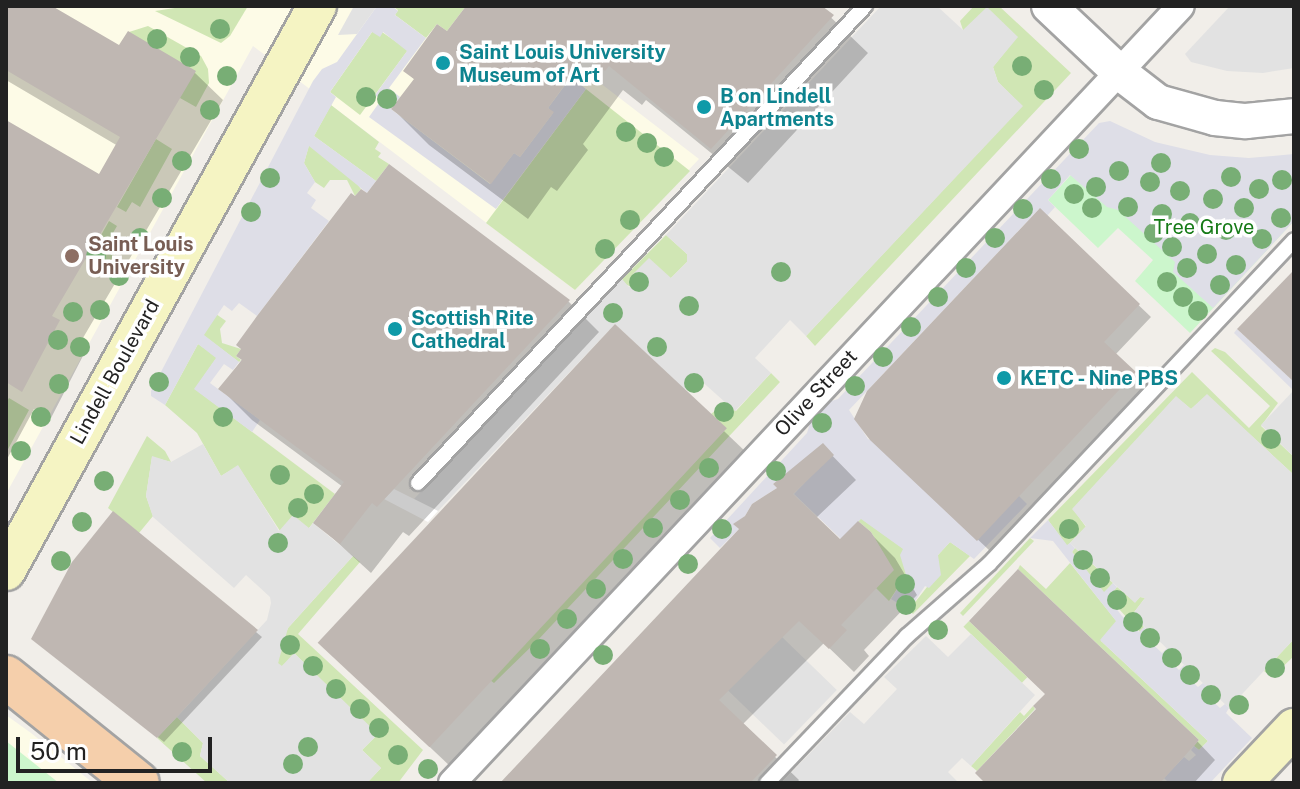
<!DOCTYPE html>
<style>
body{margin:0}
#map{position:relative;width:1300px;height:789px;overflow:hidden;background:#f1eee9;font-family:"Public Sans",sans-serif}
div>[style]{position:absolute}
.education>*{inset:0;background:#fdfbe7}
.grass>*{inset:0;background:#d0e6b4;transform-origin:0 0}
.park>*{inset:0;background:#ccf6cc}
.parking>*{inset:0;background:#e2e2e2;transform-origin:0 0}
.plaza>*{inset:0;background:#dedee7}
.pier>*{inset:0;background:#fff}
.shadow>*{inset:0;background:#0003}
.building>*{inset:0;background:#bfb7b2;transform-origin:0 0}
.roads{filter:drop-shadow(2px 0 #a3a3a3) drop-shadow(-2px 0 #a3a3a3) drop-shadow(0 2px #a3a3a3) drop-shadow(0 -2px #a3a3a3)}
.service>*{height:14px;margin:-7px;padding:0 7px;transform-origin:7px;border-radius:7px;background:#fff}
.minor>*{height:26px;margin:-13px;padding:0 13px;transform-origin:13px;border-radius:13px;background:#fff}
.tertiary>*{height:34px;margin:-17px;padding:0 17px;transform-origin:17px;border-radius:17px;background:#fff}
.secondary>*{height:38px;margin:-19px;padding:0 19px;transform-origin:19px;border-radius:19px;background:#f5f4c3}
.primary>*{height:42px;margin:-21px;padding:0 21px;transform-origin:21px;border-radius:21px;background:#f5cfab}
.trees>*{width:20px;height:20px;margin:-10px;border-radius:50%;background:#78ae75}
.dots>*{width:22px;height:22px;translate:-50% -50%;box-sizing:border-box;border:4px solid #fff;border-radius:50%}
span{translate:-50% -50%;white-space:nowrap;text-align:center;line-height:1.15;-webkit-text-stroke:7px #fff;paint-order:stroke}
.culture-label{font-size:20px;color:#0d838f;font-weight:700}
.left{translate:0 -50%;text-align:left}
.park-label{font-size:20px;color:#157a16}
.education-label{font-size:20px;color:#785e54;font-weight:700}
.street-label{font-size:20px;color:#222}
.frame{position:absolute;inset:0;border:8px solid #222;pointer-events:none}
.scale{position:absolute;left:16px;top:737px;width:196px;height:36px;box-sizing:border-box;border:4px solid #222;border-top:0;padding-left:10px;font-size:24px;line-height:28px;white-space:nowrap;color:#222;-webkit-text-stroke:6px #fff;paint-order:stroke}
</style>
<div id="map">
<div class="education">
<div style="clip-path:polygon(6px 6px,500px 6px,699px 159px,575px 290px,253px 46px,6px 494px)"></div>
<div style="clip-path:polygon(6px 715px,31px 733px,93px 783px,6px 783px)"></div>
</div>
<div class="grass">
<div style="clip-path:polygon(188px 6px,248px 6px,230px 36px,221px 43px,155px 11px)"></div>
<div style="clip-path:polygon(392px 6px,466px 6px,447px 31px,437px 24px,426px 38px,395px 15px,398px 10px)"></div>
<div style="clip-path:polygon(974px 6px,999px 6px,1071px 73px,815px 346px,806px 336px,1022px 106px,998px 82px,993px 67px,1017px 37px,963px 30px,960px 21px)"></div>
<div style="clip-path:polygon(148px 26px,201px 56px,208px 69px,209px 83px,196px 107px,180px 98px,129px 32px)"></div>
<div style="clip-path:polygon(372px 32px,382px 32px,408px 50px,360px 115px,330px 92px)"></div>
<div style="clip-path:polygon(586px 89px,690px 171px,575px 290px,486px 223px)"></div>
<div style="clip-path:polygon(331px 105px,379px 142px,375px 149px,381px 153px,378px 157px,389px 164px,376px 181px,314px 136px)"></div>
<div style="clip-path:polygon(156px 139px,172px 149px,140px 207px,132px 202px,126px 212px,117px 207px)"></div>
<div style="clip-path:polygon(309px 145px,353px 179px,361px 189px,355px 196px,347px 180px,330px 180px,324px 188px,315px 182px,304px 163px)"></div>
<div style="clip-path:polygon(109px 221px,117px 226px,110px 238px,120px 243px,102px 277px,94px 272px,92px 263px,67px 248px,75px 235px,95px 246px)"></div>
<div style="clip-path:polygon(666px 235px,687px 254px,687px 262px,671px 278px,633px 275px,648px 281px,635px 288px,624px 284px,622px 279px)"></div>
<div style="clip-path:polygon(216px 314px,226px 321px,220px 329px,222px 343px,241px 349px,236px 356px,241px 360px,239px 362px,203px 335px)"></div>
<div style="clip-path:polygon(198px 344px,217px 357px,195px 389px,335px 494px,309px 528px,280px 531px,238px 466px,221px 476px,197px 433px,165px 405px)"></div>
<div style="clip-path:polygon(1215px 348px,1225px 352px,1278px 403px,1261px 426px,1294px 457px,1294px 475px,1207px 395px,1191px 409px,1176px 397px,1073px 509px,1086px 527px,1067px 546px,1048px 520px,1192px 372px,1249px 428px,1270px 406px,1211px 351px)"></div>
<div style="clip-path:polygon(771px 373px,780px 382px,537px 641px,494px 683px,490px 680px,725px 430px,710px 415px,725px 402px,736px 411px)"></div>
<div style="clip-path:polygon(9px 398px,29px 410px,6px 453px,6px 403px)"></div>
<div style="clip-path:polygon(147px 436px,165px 451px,171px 462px,152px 457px,146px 496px,153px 516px,139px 533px,108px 508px)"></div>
<div style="clip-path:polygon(861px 518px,904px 549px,907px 574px,889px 601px,876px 588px,893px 570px,871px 532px,858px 521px)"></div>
<div style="clip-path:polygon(1030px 538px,1034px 541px,963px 616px,960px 613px)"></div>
<div style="clip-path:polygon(950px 542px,970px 556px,913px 614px,909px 610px,938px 573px,938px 555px)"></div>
<div style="clip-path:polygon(1075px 548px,1113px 583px,1104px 593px,1072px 552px)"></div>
<div style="clip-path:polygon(353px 556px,360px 562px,298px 634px,423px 750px,398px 783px,367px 783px,381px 768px,362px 750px,377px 735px,295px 654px,281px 667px,278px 664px,279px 650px,288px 628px)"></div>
<div style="clip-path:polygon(1070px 563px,1117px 622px,1101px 641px,1208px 741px,1199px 750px,1194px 746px,1199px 740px,1018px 569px,1020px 565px,1046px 589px)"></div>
<div style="clip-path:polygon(1117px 587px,1135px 602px,1140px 597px,1145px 598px,1132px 615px,1144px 627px,1140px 632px,1108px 597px)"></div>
<div style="left:969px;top:621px;width:81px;height:8px;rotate:44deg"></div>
<div style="clip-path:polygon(1294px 639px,1294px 656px,1272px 677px,1264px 671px)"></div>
<div style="clip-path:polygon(1033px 706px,1035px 709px,977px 771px,971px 766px,1020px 712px,1024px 716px)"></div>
<div style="clip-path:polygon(177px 717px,203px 743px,200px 756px,230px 783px,207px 783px,157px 738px)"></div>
</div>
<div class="park">
<div style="clip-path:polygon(1111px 131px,1294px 221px,1190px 333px,1135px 281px,1153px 260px,1118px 228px,1098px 248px,1048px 200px)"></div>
<div style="clip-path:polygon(6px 741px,59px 783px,6px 783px)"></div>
</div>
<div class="parking">
<div style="clip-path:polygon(354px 6px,377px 6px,357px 34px,338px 35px)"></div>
<div style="clip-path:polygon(881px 6px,937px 6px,963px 30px,987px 7px,1018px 37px,993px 67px,998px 82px,1023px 106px,806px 336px,790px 320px,755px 358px,771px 373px,735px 411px,698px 378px,684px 390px,615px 324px,438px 511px,414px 499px,622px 279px,629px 287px,646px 284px,647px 279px,632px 275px,649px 258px,671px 278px,687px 262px,687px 254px,666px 235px)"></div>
<div style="clip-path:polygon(1230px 6px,1294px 6px,1294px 68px,1263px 73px,1227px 71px,1191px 62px,1185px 54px)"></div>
<div style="clip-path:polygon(1294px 390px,1294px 457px,1261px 425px)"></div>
<div style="clip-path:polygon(1207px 394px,1294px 475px,1294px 639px,1229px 708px,1132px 615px,1145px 598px,1140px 597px,1135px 603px,1070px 543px,1086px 526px,1072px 509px,1176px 396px,1191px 409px)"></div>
<div style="clip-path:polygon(203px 444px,221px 476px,238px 465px,279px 531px,293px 515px,309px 528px,313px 523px,353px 556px,288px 628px,278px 663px,282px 666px,294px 653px,378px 734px,362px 750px,381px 768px,367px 783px,230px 783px,200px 756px,203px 743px,177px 717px,267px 620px,271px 603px,270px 597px,246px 575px,234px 588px,153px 517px,146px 496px,152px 456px,171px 462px)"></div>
<div style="clip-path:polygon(971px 634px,1035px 695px,971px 766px,962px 758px,948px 772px,959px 783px,782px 782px,850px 712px,864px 724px,897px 689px,884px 677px,926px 636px,948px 657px)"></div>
<div style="left:780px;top:635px;width:79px;height:76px;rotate:44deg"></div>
</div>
<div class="plaza">
<div style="clip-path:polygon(377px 6px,392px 6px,398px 11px,395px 15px,426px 38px,389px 88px,400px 97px,391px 109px,490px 184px,514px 153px,520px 157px,553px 113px,548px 108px,571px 77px,586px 89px,496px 209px,369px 117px,381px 100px,375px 95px,407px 51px,383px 32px,380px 37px,372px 32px,330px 92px,336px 97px,314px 136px,376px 181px,367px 193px,309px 146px,304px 163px,315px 182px,307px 193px,316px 200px,311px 208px,329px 221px,257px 316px,239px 303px,232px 311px,224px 305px,204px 335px,239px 362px,233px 370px,224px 364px,210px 383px,260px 420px,252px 432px,194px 389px,216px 358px,198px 344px,165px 405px,151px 396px,151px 391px,313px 81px,322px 69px,337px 62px)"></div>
<div style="clip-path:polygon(1110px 121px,1155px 142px,1210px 155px,1249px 158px,1294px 154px,1294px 221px,1213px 308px,1173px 272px,1175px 262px,1118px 210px,1107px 207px,1070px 175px,1048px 200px,1055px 207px,1047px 216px,1039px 209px,849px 410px,868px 439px,1019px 496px,1027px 504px,974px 559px,950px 542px,938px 555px,941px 575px,929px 588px,925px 586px,909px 610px,891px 599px,906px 575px,900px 555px,903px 549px,861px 519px,841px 539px,794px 494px,814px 473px,801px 462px,773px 484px,777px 488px,752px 504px,745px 516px,734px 524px,739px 529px,720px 548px,710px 538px,807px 433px,812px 416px,825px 403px,838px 399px,1099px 123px)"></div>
<div style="clip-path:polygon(1237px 329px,1294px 382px,1294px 391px,1234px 333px)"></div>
<div style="clip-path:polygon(1048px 520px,1067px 545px,1070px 543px,1075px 548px,1072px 552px,1104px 592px,1113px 583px,1117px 587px,1108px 598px,1122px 616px,1139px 632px,1144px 627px,1149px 632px,1145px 637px,1162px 653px,1167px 648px,1172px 653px,1167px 658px,1179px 670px,1184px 665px,1188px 669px,1184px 674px,1198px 687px,1203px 683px,1210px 689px,1206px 695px,1220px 708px,1225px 704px,1229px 708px,1226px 713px,1252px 738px,1210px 783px,1169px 783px,1164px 778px,1184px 757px,1189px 761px,1196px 755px,1191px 750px,1194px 746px,1199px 750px,1208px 741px,1100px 640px,1116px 621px,1053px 541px,1030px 538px)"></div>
</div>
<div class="pier">
<div style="clip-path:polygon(394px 489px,438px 511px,428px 522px,384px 499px)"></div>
</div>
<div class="shadow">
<div style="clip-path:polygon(6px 6px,48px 6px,120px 48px,195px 73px,223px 100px,80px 343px,86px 350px,51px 418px,34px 409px,6px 461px,6px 122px,100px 176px,118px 146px,6px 80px)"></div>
<div style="clip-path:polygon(468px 6px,819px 6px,868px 53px,748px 183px,646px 100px,642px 105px,623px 90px,583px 144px,588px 150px,557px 191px,551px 187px,528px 219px,429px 145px,393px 109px,415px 80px,405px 70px,447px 34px)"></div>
<div style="clip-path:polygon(389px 167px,569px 302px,599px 332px,409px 536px,403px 532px,371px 573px,315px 522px,343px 487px,252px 420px,221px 389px,356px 199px,367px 196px)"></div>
<div style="clip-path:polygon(1040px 211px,1151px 317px,1115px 355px,1146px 386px,990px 551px,885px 452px)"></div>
<div style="clip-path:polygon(615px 327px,748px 454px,452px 768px,342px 664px)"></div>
<div style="clip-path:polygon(822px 445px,856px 480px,816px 518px,840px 541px,870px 533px,895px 558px,917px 595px,864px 650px,869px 656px,854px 672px,824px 643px,742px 725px,799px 780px,797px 783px,503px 783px)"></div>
<div style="clip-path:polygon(256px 632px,262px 637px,164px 742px,39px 644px)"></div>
<div style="clip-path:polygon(1197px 741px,1215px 760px,1194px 783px,988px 783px)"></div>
</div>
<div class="building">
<div style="clip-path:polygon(6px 6px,52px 6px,119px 45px,128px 31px,196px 71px,52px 316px,60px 320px,22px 392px,6px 382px,6px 120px,99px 174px,120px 137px,6px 70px)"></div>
<div style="clip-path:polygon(466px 6px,822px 6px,834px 15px,711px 149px,609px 66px,605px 71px,586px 56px,548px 108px,554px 112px,520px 157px,514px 153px,491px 184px,391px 109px,414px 79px,403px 71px,437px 24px,447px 31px)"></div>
<div style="clip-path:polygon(389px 164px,570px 300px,377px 507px,372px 503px,340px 544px,313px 523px,344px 482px,218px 389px,242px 360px,236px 356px,241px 349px,236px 345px,257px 316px,351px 193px,355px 196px,361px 189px,367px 193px)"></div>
<div style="clip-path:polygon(1040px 208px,1140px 304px,1104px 342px,1136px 372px,977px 541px,870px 440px,854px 419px,867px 391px)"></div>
<div style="clip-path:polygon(1294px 270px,1294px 382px,1237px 329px)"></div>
<div style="left:615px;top:324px;width:153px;height:436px;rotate:43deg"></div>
<div style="clip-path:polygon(823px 443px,834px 455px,793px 494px,840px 539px,858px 521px,871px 532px,894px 570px,841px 625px,847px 630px,829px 649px,799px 621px,719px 700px,777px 755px,750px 783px,500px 783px,739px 529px,733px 524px,745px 516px,752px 504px,777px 488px,773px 484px)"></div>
<div style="clip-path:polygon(113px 511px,258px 630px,157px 738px,31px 639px,72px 562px)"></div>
<div style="clip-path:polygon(1018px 569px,1199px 740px,1160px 783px,985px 783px,975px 773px,1036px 709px,1033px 706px,1045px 694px,969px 621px)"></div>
</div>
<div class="roads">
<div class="service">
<div style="left:418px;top:483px;width:654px;rotate:-46.86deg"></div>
<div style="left:767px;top:783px;width:203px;rotate:-46.4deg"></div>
<div style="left:907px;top:636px;width:109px;rotate:-41.3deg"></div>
<div style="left:989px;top:564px;width:445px;rotate:-46.7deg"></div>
</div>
<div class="minor">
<div style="left:452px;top:783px;width:1065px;rotate:-46.83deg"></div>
</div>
<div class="tertiary">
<div style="left:1049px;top:6px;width:96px;rotate:43.3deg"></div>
<div style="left:1119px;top:72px;width:49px;rotate:37.6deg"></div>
<div style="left:1158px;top:102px;width:59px;rotate:15.7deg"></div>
<div style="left:1215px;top:118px;width:31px;rotate:6deg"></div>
<div style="left:1246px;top:121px;width:48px;rotate:-5.9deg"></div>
</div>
<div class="secondary">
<div style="left:6px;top:571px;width:645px;rotate:-61.17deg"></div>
<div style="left:1242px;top:783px;width:76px;rotate:-46.6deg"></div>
</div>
<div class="primary">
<div style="left:6px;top:677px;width:169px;rotate:38.8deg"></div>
</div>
</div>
<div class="trees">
<div style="left:220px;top:29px"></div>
<div style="left:157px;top:39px"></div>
<div style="left:190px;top:57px"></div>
<div style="left:1022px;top:66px"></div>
<div style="left:227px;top:76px"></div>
<div style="left:1044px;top:90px"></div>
<div style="left:366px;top:97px"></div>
<div style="left:387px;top:99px"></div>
<div style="left:210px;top:110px"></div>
<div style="left:626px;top:132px"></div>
<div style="left:647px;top:143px"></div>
<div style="left:1079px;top:149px"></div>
<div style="left:664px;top:157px"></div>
<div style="left:182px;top:161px"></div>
<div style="left:1161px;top:163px"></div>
<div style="left:1119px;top:171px"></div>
<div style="left:1231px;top:177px"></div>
<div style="left:270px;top:178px"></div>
<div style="left:1051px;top:179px"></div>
<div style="left:1282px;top:180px"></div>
<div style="left:1150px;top:182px"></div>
<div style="left:1096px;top:187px"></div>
<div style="left:1259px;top:189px"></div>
<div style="left:1180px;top:191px"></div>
<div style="left:1074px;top:194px"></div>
<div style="left:162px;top:198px"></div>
<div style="left:1213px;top:199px"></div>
<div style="left:1128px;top:207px"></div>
<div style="left:1092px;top:208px"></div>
<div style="left:1244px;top:208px"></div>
<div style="left:1023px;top:209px"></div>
<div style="left:251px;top:212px"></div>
<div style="left:1162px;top:214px"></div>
<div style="left:1281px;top:218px"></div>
<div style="left:630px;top:220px"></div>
<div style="left:1190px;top:223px"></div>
<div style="left:1226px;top:230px"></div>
<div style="left:1154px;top:233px"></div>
<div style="left:140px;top:238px"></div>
<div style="left:995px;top:238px"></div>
<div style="left:1262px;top:239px"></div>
<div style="left:1172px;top:247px"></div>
<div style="left:605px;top:249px"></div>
<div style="left:1207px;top:254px"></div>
<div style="left:96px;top:256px"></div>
<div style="left:1236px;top:265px"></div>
<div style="left:966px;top:268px"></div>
<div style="left:1187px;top:268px"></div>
<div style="left:781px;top:272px"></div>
<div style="left:119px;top:276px"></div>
<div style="left:639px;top:282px"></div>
<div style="left:1167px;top:282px"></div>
<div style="left:1220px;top:285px"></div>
<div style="left:938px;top:297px"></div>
<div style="left:1183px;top:297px"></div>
<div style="left:689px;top:306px"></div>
<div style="left:100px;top:310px"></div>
<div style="left:1198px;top:311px"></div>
<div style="left:73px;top:312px"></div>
<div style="left:613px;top:313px"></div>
<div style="left:911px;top:327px"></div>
<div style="left:58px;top:340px"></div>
<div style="left:80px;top:347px"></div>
<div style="left:657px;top:347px"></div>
<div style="left:883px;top:357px"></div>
<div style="left:159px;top:382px"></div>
<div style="left:694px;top:383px"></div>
<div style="left:59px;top:384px"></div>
<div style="left:855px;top:386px"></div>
<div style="left:724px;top:412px"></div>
<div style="left:41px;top:417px"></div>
<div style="left:223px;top:417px"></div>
<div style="left:822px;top:423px"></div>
<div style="left:1271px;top:439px"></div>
<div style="left:21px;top:451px"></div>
<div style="left:709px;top:468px"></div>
<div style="left:776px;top:471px"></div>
<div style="left:280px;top:475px"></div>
<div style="left:104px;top:481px"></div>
<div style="left:314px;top:494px"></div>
<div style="left:680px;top:500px"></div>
<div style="left:298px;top:508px"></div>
<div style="left:82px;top:522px"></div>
<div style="left:653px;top:528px"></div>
<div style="left:722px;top:529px"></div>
<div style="left:1069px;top:529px"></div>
<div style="left:278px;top:543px"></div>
<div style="left:623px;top:559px"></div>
<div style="left:1083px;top:560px"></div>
<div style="left:61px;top:561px"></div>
<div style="left:688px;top:564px"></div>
<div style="left:1100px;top:578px"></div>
<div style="left:905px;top:584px"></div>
<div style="left:596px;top:589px"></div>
<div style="left:1117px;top:600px"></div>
<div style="left:906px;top:605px"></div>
<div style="left:567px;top:619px"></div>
<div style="left:1133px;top:622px"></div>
<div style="left:938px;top:630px"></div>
<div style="left:1150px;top:638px"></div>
<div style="left:290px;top:645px"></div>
<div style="left:540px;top:649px"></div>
<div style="left:603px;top:655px"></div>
<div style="left:1172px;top:658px"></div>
<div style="left:313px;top:666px"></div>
<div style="left:1275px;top:668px"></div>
<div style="left:1190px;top:675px"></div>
<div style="left:336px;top:689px"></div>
<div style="left:1211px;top:695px"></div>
<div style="left:1239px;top:705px"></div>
<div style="left:360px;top:709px"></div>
<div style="left:379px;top:728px"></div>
<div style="left:308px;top:747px"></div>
<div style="left:182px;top:752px"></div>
<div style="left:398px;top:755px"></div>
<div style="left:293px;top:764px"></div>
<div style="left:428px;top:769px"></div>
</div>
<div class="dots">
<div style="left:443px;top:63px;background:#0f9aa8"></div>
<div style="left:704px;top:107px;background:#0f9aa8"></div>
<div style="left:72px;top:256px;background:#8d6e63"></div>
<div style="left:395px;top:329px;background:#0f9aa8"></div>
<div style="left:1004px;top:378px;background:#0f9aa8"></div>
</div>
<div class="culture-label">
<span class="left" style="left:459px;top:64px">Saint Louis University<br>Museum of Art</span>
<span class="left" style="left:720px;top:108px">B on Lindell<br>Apartments</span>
<span class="left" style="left:411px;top:330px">Scottish Rite<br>Cathedral</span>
<span class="left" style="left:1020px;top:378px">KETC - Nine PBS</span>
</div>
<div class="park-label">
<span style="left:1204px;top:227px">Tree Grove</span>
</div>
<div class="education-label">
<span class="left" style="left:88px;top:256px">Saint Louis<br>University</span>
</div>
<div class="street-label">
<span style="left:115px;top:372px;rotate:-61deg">Lindell Boulevard</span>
<span style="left:816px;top:393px;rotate:-47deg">Olive Street</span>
</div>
<div class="frame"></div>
<div class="scale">50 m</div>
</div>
